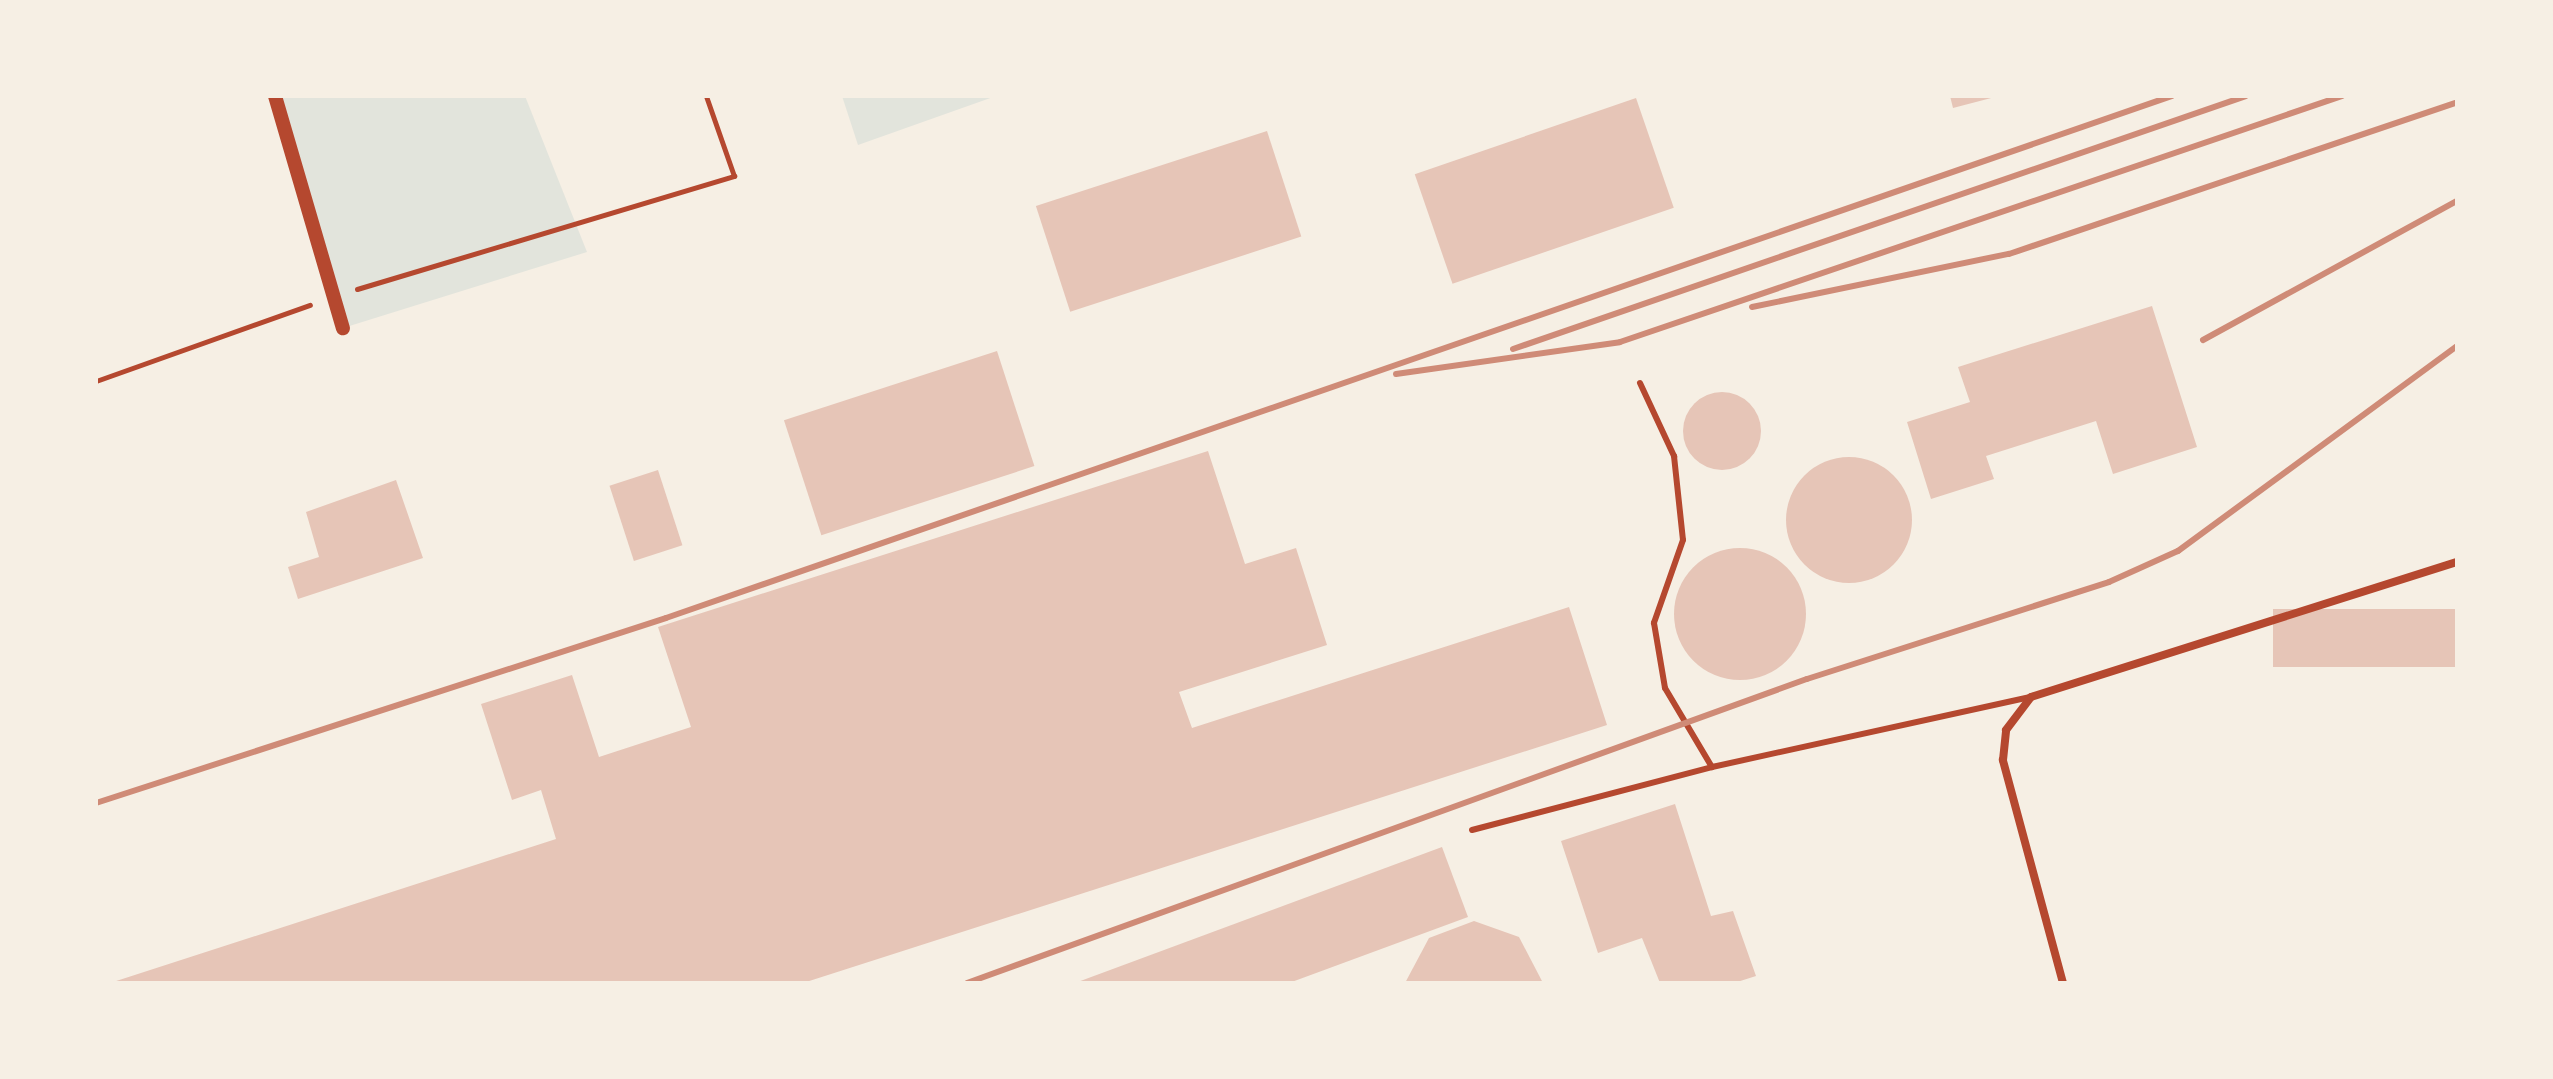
<!DOCTYPE html>
<style>
body{margin:0}
#map{position:relative;width:2553px;height:1079px;overflow:hidden;background:#f6efe4;font-family:"Archivo Narrow",sans-serif}
div>[style]{position:absolute}
.green>*{inset:0;background:#e2e4dc}
.building>*{inset:0;background:#e6c5b7;transform-origin:0 0}
.round{border-radius:50%}
.path>*{height:5px;margin:-2.5px;padding:0 2.5px;transform-origin:2.5px;border-radius:2.5px;background:#b5482f}
.service>*{height:6px;margin:-3px;padding:0 3px;transform-origin:3px;border-radius:3px;background:#b5482f}
.minor>*{height:8px;margin:-4px;padding:0 4px;transform-origin:4px;border-radius:4px;background:#b5482f}
.tertiary>*{height:14px;margin:-7px;padding:0 7px;transform-origin:7px;border-radius:7px;background:#b5482f}
.rail>*{height:6px;margin:-3px;padding:0 3px;transform-origin:3px;border-radius:3px;background:#cf8b77}
span{translate:-50% -50%;white-space:nowrap;text-align:center;line-height:1.15;-webkit-text-stroke:8px #f6efe4;paint-order:stroke}
.frame{position:absolute;inset:0;border:98px solid #f6efe4;pointer-events:none}
</style>
<div id="map">
<div class="green">
<div style="clip-path:polygon(275px 96px,525px 96px,587px 252px,343px 328px)"></div>
<div style="clip-path:polygon(842px 96px,996px 96px,858px 145px)"></div>
</div>
<div class="building">
<div style="clip-path:polygon(1950px 96px,1994px 96px,1995px 97px,1953px 108px)"></div>
<div style="left:1636px;top:98px;width:116px;height:234px;rotate:71deg"></div>
<div style="left:1267px;top:131px;width:111px;height:243px;rotate:72deg"></div>
<div style="clip-path:polygon(2152px 306px,2197px 447px,2113px 474px,2096px 421px,1986px 456px,1994px 479px,1931px 499px,1907px 422px,1970px 402px,1958px 367px)"></div>
<div style="left:997px;top:351px;width:121px;height:224px;rotate:72deg"></div>
<div class="round" style="left:1683px;top:392px;width:78px;height:78px"></div>
<div style="clip-path:polygon(1208px 451px,1245px 564px,1296px 548px,1327px 645px,1179px 692px,1192px 728px,1569px 607px,1607px 725px,803px 983px,110px 983px,556px 839px,541px 790px,512px 800px,481px 704px,572px 675px,599px 757px,691px 727px,658px 627px)"></div>
<div class="round" style="left:1786px;top:457px;width:126px;height:126px"></div>
<div style="left:658px;top:470px;width:79px;height:51px;rotate:72deg"></div>
<div style="clip-path:polygon(396px 480px,423px 558px,298px 599px,288px 567px,319px 557px,306px 512px)"></div>
<div class="round" style="left:1674px;top:548px;width:132px;height:132px"></div>
<div style="left:2457px;top:609px;width:58px;height:184px;rotate:90deg"></div>
<div style="clip-path:polygon(1675px 804px,1711px 916px,1733px 911px,1756px 976px,1734px 983px,1660px 983px,1642px 938px,1598px 953px,1561px 841px)"></div>
<div style="clip-path:polygon(1442px 847px,1468px 917px,1289px 983px,1075px 983px)"></div>
<div style="clip-path:polygon(1474px 921px,1519px 937px,1543px 983px,1405px 983px,1429px 938px)"></div>
</div>
<div class="path">
<div style="left:357px;top:289px;width:394px;rotate:-16.7deg"></div>
<div style="left:734px;top:176px;width:85px;rotate:-109.3deg"></div>
<div style="left:96px;top:381px;width:227px;rotate:-19.6deg"></div>
</div>
<div class="service">
<div style="left:1640px;top:383px;width:81px;rotate:65deg"></div>
<div style="left:1674px;top:456px;width:84px;rotate:83.9deg"></div>
<div style="left:1683px;top:540px;width:88px;rotate:109.3deg"></div>
<div style="left:1654px;top:623px;width:66px;rotate:80.4deg"></div>
<div style="left:1665px;top:688px;width:92px;rotate:59.3deg"></div>
<div style="left:1472px;top:830px;width:248px;rotate:-14.7deg"></div>
<div style="left:1712px;top:767px;width:327px;rotate:-12.4deg"></div>
</div>
<div class="minor">
<div style="left:2063px;top:983px;width:231px;rotate:-105.1deg"></div>
<div style="left:2003px;top:760px;width:30px;rotate:-84deg"></div>
<div style="left:2006px;top:730px;width:41px;rotate:-52.9deg"></div>
<div style="left:2031px;top:697px;width:447px;rotate:-17.6deg"></div>
</div>
<div class="tertiary">
<div style="left:275px;top:96px;width:242px;rotate:73.7deg"></div>
</div>
<div class="rail">
<div style="left:1752px;top:307px;width:262px;rotate:-11.7deg"></div>
<div style="left:2009px;top:254px;width:473px;rotate:-18.7deg"></div>
<div style="left:2203px;top:340px;width:290px;rotate:-28.7deg"></div>
<div style="left:1513px;top:349px;width:775px;rotate:-19.04deg"></div>
<div style="left:1396px;top:374px;width:226px;rotate:-8.1deg"></div>
<div style="left:1620px;top:342px;width:763px;rotate:-18.82deg"></div>
<div style="left:96px;top:803px;width:599px;rotate:-17.98deg"></div>
<div style="left:666px;top:618px;width:1594px;rotate:-19.12deg"></div>
<div style="left:967px;top:983px;width:893px;rotate:-19.9deg"></div>
<div style="left:1807px;top:679px;width:317px;rotate:-17.8deg"></div>
<div style="left:2109px;top:582px;width:76px;rotate:-24.2deg"></div>
<div style="left:2178px;top:551px;width:346px;rotate:-36.3deg"></div>
</div>
<div class="frame"></div>
</div>
